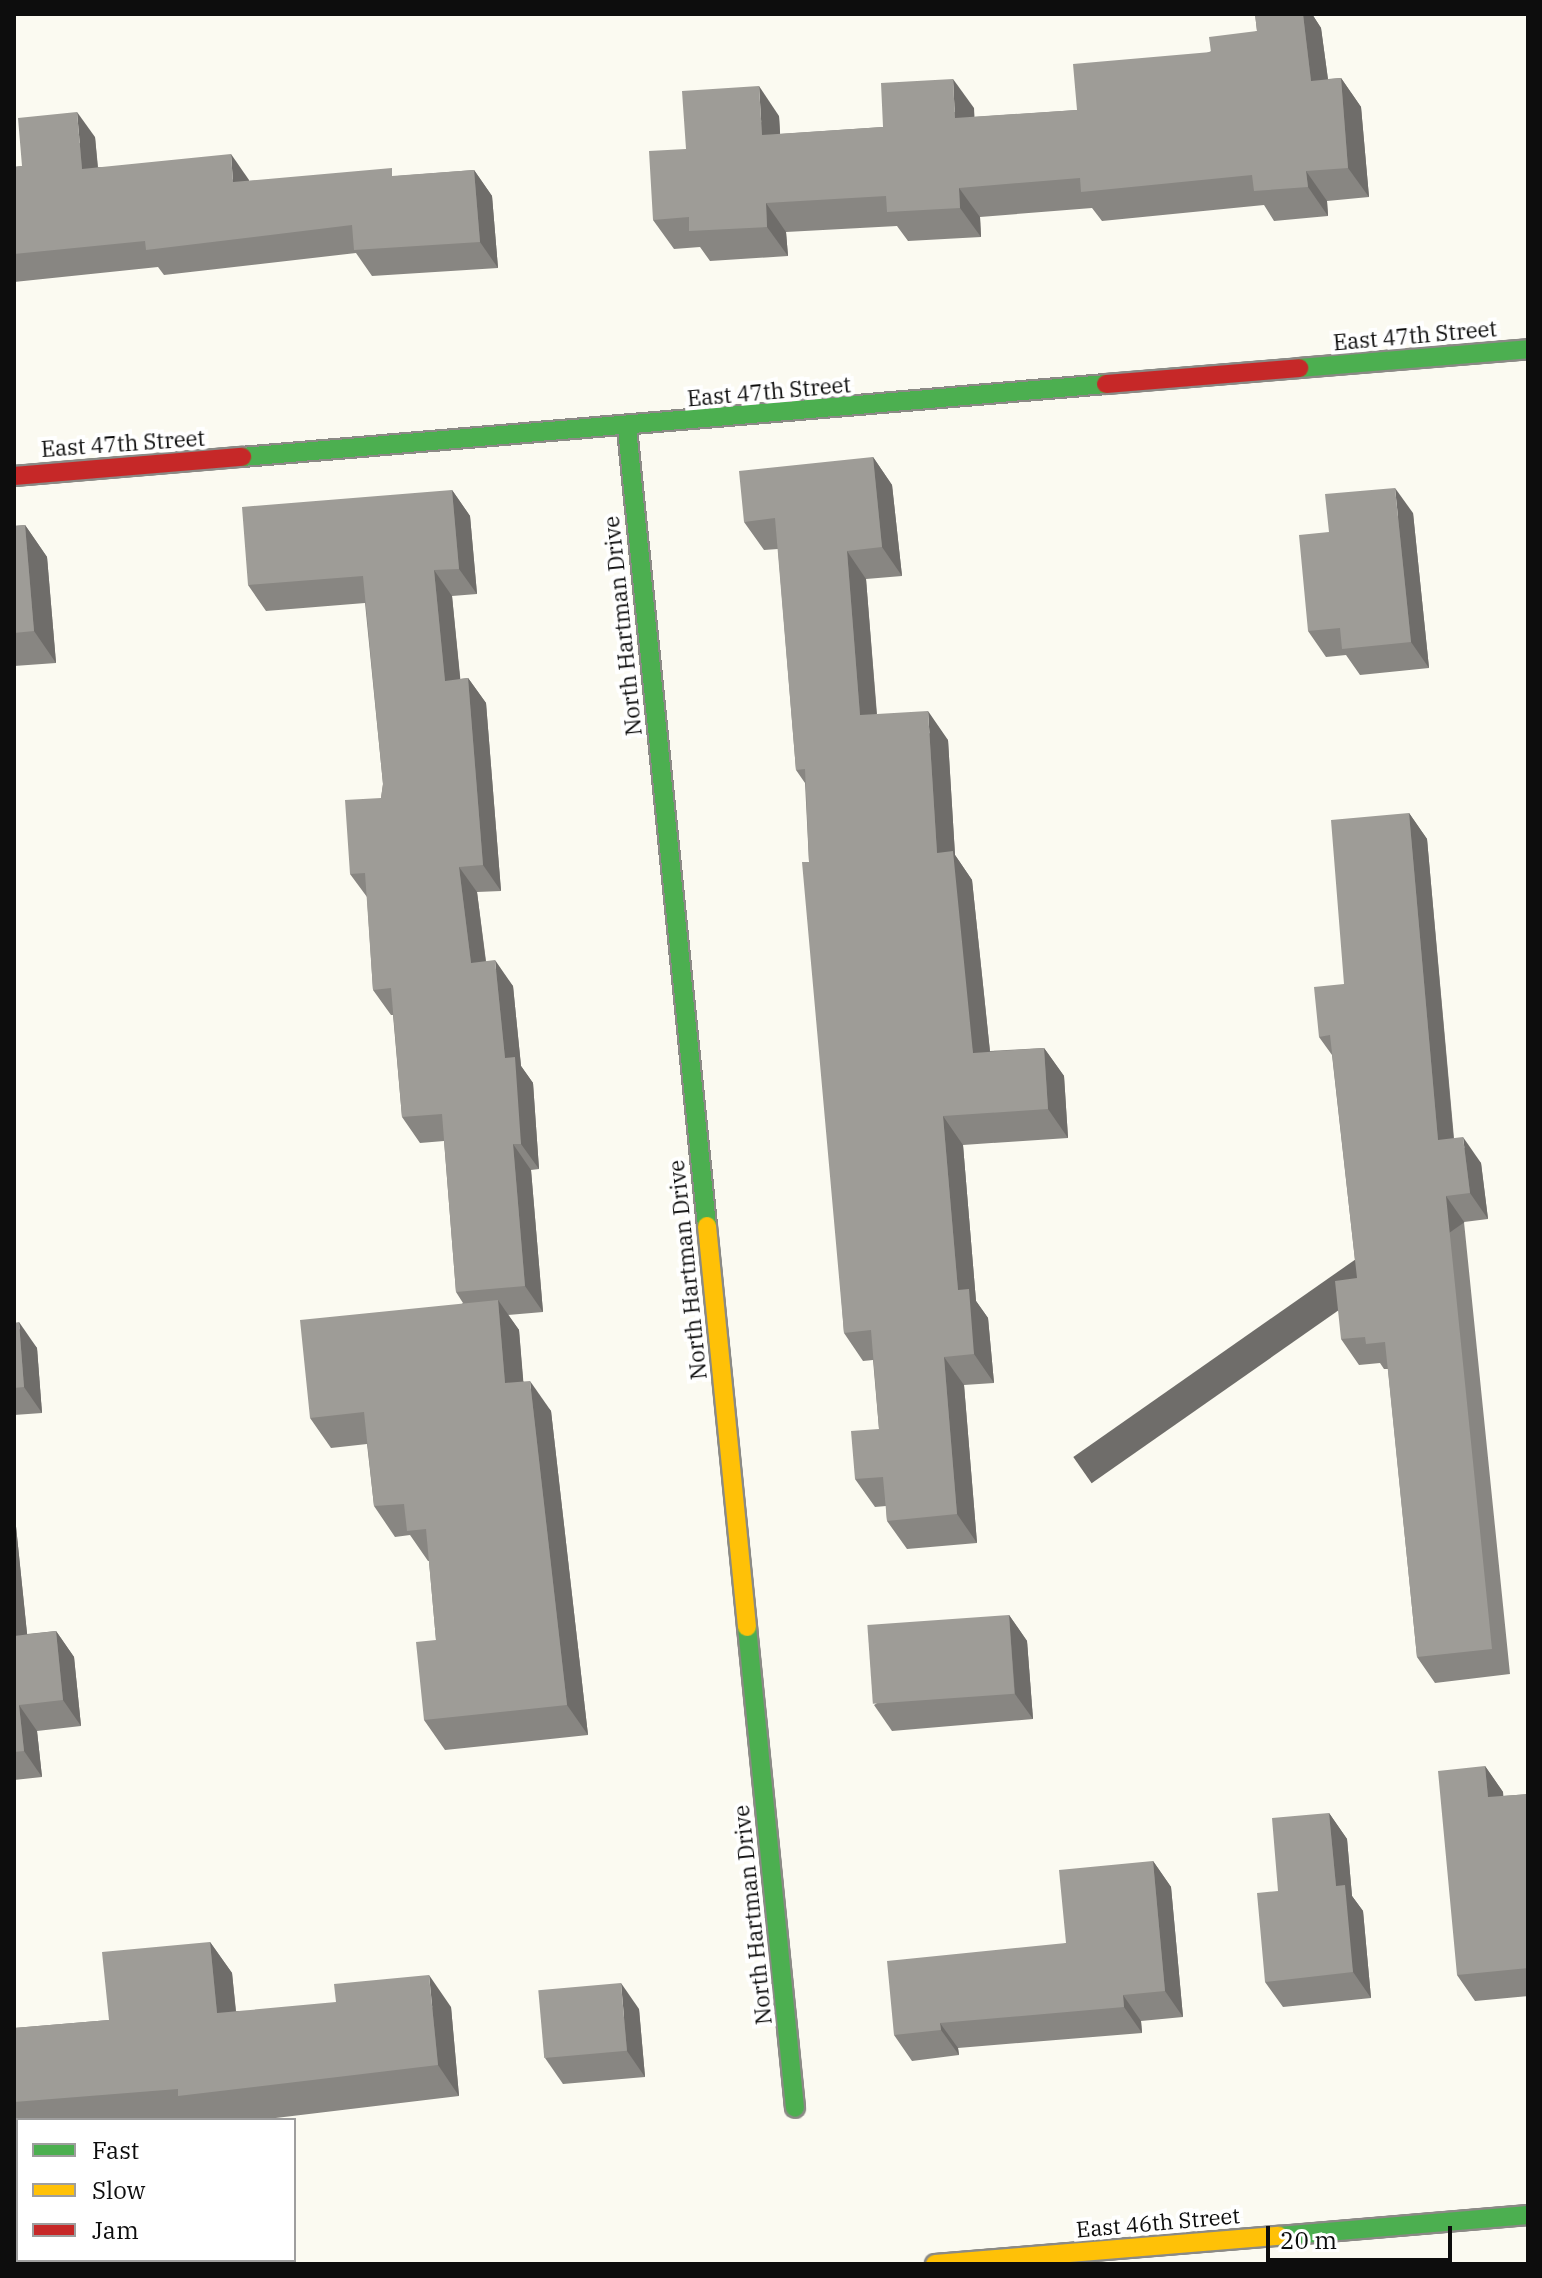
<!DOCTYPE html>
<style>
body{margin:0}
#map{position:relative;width:1542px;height:2278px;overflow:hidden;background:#fbfaf1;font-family:"IBM Plex Serif",serif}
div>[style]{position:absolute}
.roads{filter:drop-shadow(2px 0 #8b8a86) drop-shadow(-2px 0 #8b8a86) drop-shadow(0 2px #8b8a86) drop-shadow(0 -2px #8b8a86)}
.fast>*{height:18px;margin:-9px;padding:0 9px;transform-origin:9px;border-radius:9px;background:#4caf50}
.slow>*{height:18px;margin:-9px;padding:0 9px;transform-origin:9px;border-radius:9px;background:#ffc107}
.jam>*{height:18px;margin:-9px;padding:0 9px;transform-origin:9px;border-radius:9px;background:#c62828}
.wall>*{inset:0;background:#888682}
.shaded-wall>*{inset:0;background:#6f6d6a;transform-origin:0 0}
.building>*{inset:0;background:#9e9c97;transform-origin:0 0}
span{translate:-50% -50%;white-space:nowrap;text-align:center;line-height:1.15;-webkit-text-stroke:8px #fff;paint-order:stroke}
.street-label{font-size:22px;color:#0d0d0d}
.frame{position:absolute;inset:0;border:16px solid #0d0d0d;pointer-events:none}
.legend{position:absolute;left:16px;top:2118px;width:280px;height:144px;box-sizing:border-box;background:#fff;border:2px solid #9e9e9e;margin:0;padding:10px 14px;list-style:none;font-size:24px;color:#0d0d0d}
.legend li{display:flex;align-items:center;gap:16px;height:40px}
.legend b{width:40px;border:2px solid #9e9e9e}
.scale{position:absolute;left:1266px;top:2226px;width:186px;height:36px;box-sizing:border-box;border:4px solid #0d0d0d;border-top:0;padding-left:10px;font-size:24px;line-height:28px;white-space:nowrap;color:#0d0d0d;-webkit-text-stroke:6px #fff;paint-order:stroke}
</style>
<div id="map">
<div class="roads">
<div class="fast">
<div style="left:1299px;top:368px;width:230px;rotate:-4.7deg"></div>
<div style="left:627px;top:428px;width:802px;rotate:84.28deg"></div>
<div style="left:242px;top:457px;width:867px;rotate:-4.83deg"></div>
<div style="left:747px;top:1627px;width:483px;rotate:84.3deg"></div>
<div style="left:1279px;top:2236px;width:250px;rotate:-4.8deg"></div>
</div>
<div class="slow">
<div style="left:707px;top:1226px;width:403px;rotate:84.3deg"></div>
<div style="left:935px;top:2264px;width:345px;rotate:-4.7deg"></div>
</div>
<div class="jam">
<div style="left:1106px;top:384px;width:194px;rotate:-4.7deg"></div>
<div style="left:14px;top:476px;width:229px;rotate:-4.8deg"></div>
</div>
</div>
<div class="wall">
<div style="clip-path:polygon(1255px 14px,1312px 14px,1321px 28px,1328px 79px,1341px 78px,1361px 107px,1369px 197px,1327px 201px,1328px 216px,1274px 221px,1264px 205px,1102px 221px,1092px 208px,980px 217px,981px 237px,908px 241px,897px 226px,786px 232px,788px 256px,710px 261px,700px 247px,674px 249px,653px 220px,686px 149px,779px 116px,780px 134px,883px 127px,974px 108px,974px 117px,1077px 110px,1257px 31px)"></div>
<div style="clip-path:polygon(95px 137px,98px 167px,249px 181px,397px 176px,474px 170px,492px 196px,498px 268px,372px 276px,356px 253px,164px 275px,158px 267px,14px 282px,14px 167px,22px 166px)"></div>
<div style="clip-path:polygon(873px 457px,892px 485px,902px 576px,866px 579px,877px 714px,948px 740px,955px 855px,972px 880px,990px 1051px,1044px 1048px,1064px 1076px,1068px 1138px,963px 1145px,976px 1301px,988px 1318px,994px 1383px,964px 1385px,977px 1543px,907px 1549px,887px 1521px,886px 1506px,875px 1507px,855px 1479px,879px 1429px,873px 1360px,863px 1361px,844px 1333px,809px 862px,805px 783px,796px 770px,778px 549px,764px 550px,744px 522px)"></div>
<div style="clip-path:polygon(452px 490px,470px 516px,477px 594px,452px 596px,460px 679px,468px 678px,486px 703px,501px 891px,477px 892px,486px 961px,513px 986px,521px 1066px,533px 1083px,539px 1169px,531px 1170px,543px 1312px,508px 1315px,519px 1330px,523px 1381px,551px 1411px,588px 1735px,445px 1750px,424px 1720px,436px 1640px,429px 1561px,428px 1561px,410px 1535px,395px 1537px,374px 1506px,367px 1444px,331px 1448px,310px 1418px,463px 1303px,456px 1292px,444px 1141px,420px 1143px,402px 1117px,393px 1015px,391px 1015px,373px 990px,367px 897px,350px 874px,381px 798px,383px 784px,365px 603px,266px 611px,248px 585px)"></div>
<div style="clip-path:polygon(1413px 513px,1429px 668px,1360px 675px,1346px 655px,1326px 657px,1308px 631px,1329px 532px)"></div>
<div style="clip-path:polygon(25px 525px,47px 557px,56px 663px,14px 666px,14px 526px)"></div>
<div style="clip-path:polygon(1409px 813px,1427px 839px,1454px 1138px,1481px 1163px,1488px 1219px,1464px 1222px,1510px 1674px,1435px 1683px,1417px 1657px,1388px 1369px,1384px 1369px,1380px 1363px,1359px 1365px,1341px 1339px,1357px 1278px,1332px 1055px,1319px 1037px,1344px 984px)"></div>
<div style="clip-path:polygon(14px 1323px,37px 1348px,42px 1413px,14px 1415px)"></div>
<div style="clip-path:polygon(14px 1507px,27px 1634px,56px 1631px,74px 1657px,81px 1726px,37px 1731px,42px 1777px,14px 1780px)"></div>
<div style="clip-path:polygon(1009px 1615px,1027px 1641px,1033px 1719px,892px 1731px,874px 1705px)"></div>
<div style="clip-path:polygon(1485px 1766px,1503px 1792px,1503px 1796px,1528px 1794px,1528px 1996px,1475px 2001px,1457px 1975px)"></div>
<div style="clip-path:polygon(1329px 1813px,1347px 1839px,1352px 1896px,1363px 1911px,1371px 1998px,1283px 2007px,1265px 1982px,1278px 1891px)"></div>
<div style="clip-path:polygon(1153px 1861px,1171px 1887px,1183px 2017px,1141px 2021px,1142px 2033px,958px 2048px,959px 2055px,912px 2061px,894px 2035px,1066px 1943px)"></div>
<div style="clip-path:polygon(210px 1942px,232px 1973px,236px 2011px,451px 2007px,459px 2096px,259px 2120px,18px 2120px,18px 2134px,14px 2134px,14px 2028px,109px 2020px)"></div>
<div style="clip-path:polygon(639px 2009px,645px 2077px,563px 2084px,545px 2058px)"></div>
</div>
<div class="shaded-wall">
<div style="clip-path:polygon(1303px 14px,1312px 14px,1321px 28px,1332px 110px,1311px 81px)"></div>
<div style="clip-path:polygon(1341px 78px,1361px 107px,1369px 197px,1348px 168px)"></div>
<div style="clip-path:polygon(953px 79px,974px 108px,976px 147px,955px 118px)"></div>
<div style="clip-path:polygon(759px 86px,779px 116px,782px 164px,762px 135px)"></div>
<div style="clip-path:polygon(77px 112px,95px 137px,100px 194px,82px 169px)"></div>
<div style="clip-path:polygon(231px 154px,249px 180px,251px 208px,233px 182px)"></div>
<div style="clip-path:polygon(474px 170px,492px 196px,498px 268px,480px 242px)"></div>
<div style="clip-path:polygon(1306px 171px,1327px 201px,1328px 216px,1308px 187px)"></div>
<div style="clip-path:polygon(959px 188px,980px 217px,981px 237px,960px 208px)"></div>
<div style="clip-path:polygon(766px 203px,786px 232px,788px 256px,767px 227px)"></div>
<div style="clip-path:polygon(873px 457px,892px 485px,902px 576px,882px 547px)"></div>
<div style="clip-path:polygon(1395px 488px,1413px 513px,1429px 668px,1411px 642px)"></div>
<div style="clip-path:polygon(452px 490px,470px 516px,477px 594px,459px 569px)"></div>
<div style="clip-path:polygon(25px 525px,47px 557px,56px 663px,34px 631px)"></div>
<div style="clip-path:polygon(847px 551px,866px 579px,879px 744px,860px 715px)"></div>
<div style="clip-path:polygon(434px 570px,452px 596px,463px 706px,445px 681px)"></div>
<div style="clip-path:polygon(468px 678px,486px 703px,501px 891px,483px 865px)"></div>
<div style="clip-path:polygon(928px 711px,948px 740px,955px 855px,972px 880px,993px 1081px,973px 1053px,937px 853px)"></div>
<div style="clip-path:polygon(1409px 813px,1427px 839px,1456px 1166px,1438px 1140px)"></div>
<div style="clip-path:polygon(459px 867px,477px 892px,489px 988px,471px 963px)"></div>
<div style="clip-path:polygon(495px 960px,513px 986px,521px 1066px,533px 1083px,539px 1169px,521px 1144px,505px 1058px)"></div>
<div style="clip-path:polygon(1044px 1048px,1064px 1076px,1068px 1138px,1048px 1109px)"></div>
<div style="clip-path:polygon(943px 1116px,963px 1145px,976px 1301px,988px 1318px,994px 1383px,974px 1354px,958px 1290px)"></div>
<div style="clip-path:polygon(1463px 1137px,1481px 1163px,1488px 1219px,1470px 1193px)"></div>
<div style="clip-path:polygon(513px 1144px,531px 1170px,543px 1312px,525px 1286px)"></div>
<div style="left:1446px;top:1196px;width:32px;height:455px;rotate:55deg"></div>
<div style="clip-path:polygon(498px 1300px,519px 1330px,526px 1413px,505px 1383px)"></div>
<div style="clip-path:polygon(19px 1322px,37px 1348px,42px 1413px,24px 1387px)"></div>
<div style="clip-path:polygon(944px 1357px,964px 1385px,977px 1543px,957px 1514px)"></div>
<div style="clip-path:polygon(530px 1381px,551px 1411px,588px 1735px,567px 1705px)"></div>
<div style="clip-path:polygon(14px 1507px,30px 1662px,14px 1639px)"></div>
<div style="clip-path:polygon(1009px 1615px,1027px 1641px,1033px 1719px,1015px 1694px)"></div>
<div style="clip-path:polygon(56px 1631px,74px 1657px,81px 1726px,63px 1700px)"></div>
<div style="clip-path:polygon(19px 1705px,37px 1731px,42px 1777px,24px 1751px)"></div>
<div style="clip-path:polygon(1485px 1766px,1503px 1792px,1506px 1823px,1488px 1797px)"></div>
<div style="clip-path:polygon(1329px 1813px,1347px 1839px,1352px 1896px,1363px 1911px,1371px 1998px,1353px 1972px,1336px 1886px)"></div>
<div style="clip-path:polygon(1153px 1861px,1171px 1887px,1183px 2017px,1165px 1991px)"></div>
<div style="clip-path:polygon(210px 1942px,232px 1973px,239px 2044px,217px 2013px)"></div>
<div style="clip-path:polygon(429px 1975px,451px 2007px,459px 2096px,438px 2065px)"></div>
<div style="clip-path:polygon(621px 1983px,639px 2009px,645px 2077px,627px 2051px)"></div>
<div style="clip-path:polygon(1123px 1995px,1141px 2021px,1142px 2033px,1124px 2007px)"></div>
<div style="clip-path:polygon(940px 2023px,958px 2048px,959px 2055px,941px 2030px)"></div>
</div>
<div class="building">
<div style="clip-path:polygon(1255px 14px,1303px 14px,1311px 81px,1341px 78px,1348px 168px,1306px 171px,1308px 187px,1254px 191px,1252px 175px,1081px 192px,1080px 178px,959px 188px,960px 208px,887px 212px,886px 196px,766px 203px,767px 227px,689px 231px,689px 217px,653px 220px,649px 151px,686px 149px,682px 91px,759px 86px,762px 135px,883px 127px,881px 83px,953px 79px,955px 118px,1077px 110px,1073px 64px,1211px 52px,1209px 37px,1257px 31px)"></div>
<div style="clip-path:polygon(77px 112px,82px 169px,231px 154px,233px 182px,392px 168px,392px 176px,474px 170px,480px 242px,354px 250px,352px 225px,146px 250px,145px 241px,14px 254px,14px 167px,22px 166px,18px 118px)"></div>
<div style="clip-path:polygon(873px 457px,882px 547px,847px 551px,860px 715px,928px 711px,937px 853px,953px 851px,973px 1053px,1044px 1048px,1048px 1109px,943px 1116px,958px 1290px,969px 1289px,974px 1354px,944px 1357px,957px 1514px,887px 1521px,883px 1477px,855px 1479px,851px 1431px,879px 1429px,871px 1330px,844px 1333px,802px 862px,809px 862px,805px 769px,796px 770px,775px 518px,744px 522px,739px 471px)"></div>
<div style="clip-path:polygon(1395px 488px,1411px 642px,1342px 649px,1340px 628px,1308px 631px,1299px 535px,1329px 532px,1325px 494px)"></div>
<div style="clip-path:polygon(452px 490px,459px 569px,434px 570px,445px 681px,468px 678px,483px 865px,459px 867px,471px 963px,495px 960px,505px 1058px,515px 1057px,521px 1144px,513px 1144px,525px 1286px,456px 1292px,442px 1114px,402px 1117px,391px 988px,373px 990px,365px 873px,350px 874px,345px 800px,381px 798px,383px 784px,363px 576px,248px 585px,242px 507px)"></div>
<div style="clip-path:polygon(25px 525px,34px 631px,14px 633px,14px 526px)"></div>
<div style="clip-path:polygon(1409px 813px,1438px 1140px,1463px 1137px,1470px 1193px,1446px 1196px,1492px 1649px,1417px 1657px,1385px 1342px,1366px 1344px,1365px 1337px,1341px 1339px,1335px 1281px,1357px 1278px,1330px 1035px,1319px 1037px,1314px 987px,1344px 984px,1331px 820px)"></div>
<div style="clip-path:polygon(498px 1300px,505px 1383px,530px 1381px,567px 1705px,424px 1720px,416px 1642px,436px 1640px,426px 1529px,407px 1531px,404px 1504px,374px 1506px,364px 1412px,310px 1418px,300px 1320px)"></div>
<div style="clip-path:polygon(19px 1322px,24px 1387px,14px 1388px,14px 1323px)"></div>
<div style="left:1009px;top:1615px;width:79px;height:142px;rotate:86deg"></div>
<div style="clip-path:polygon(56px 1631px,63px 1700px,19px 1705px,24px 1751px,14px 1752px,14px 1636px)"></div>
<div style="clip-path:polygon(1485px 1766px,1488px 1797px,1528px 1794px,1528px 1968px,1457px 1975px,1438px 1771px)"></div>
<div style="clip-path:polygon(1329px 1813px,1336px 1886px,1345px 1885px,1353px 1972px,1265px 1982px,1257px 1893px,1278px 1891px,1272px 1818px)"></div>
<div style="clip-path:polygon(1153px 1861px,1165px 1991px,1123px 1995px,1124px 2007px,940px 2023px,941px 2030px,894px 2035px,887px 1961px,1066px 1943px,1059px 1870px)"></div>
<div style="clip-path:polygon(210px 1942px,217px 2013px,336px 2002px,334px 1984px,429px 1975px,438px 2065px,178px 2096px,178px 2089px,14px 2102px,14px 2028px,109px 2020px,102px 1952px)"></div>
<div style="left:621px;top:1983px;width:68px;height:83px;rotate:85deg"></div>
</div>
<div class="street-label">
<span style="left:1415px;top:335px;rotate:-5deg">East 47th Street</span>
<span style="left:769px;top:391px;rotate:-5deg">East 47th Street</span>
<span style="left:123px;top:443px;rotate:-4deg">East 47th Street</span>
<span style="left:622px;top:626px;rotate:-96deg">North Hartman Drive</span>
<span style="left:687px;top:1270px;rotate:-96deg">North Hartman Drive</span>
<span style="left:752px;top:1915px;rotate:-96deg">North Hartman Drive</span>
<span style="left:1158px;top:2222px;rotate:-5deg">East 46th Street</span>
</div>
<div class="frame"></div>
<ul class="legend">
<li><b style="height:10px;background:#4caf50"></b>Fast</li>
<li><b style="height:10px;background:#ffc107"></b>Slow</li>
<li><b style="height:10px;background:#c62828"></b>Jam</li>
</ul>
<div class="scale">20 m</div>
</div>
